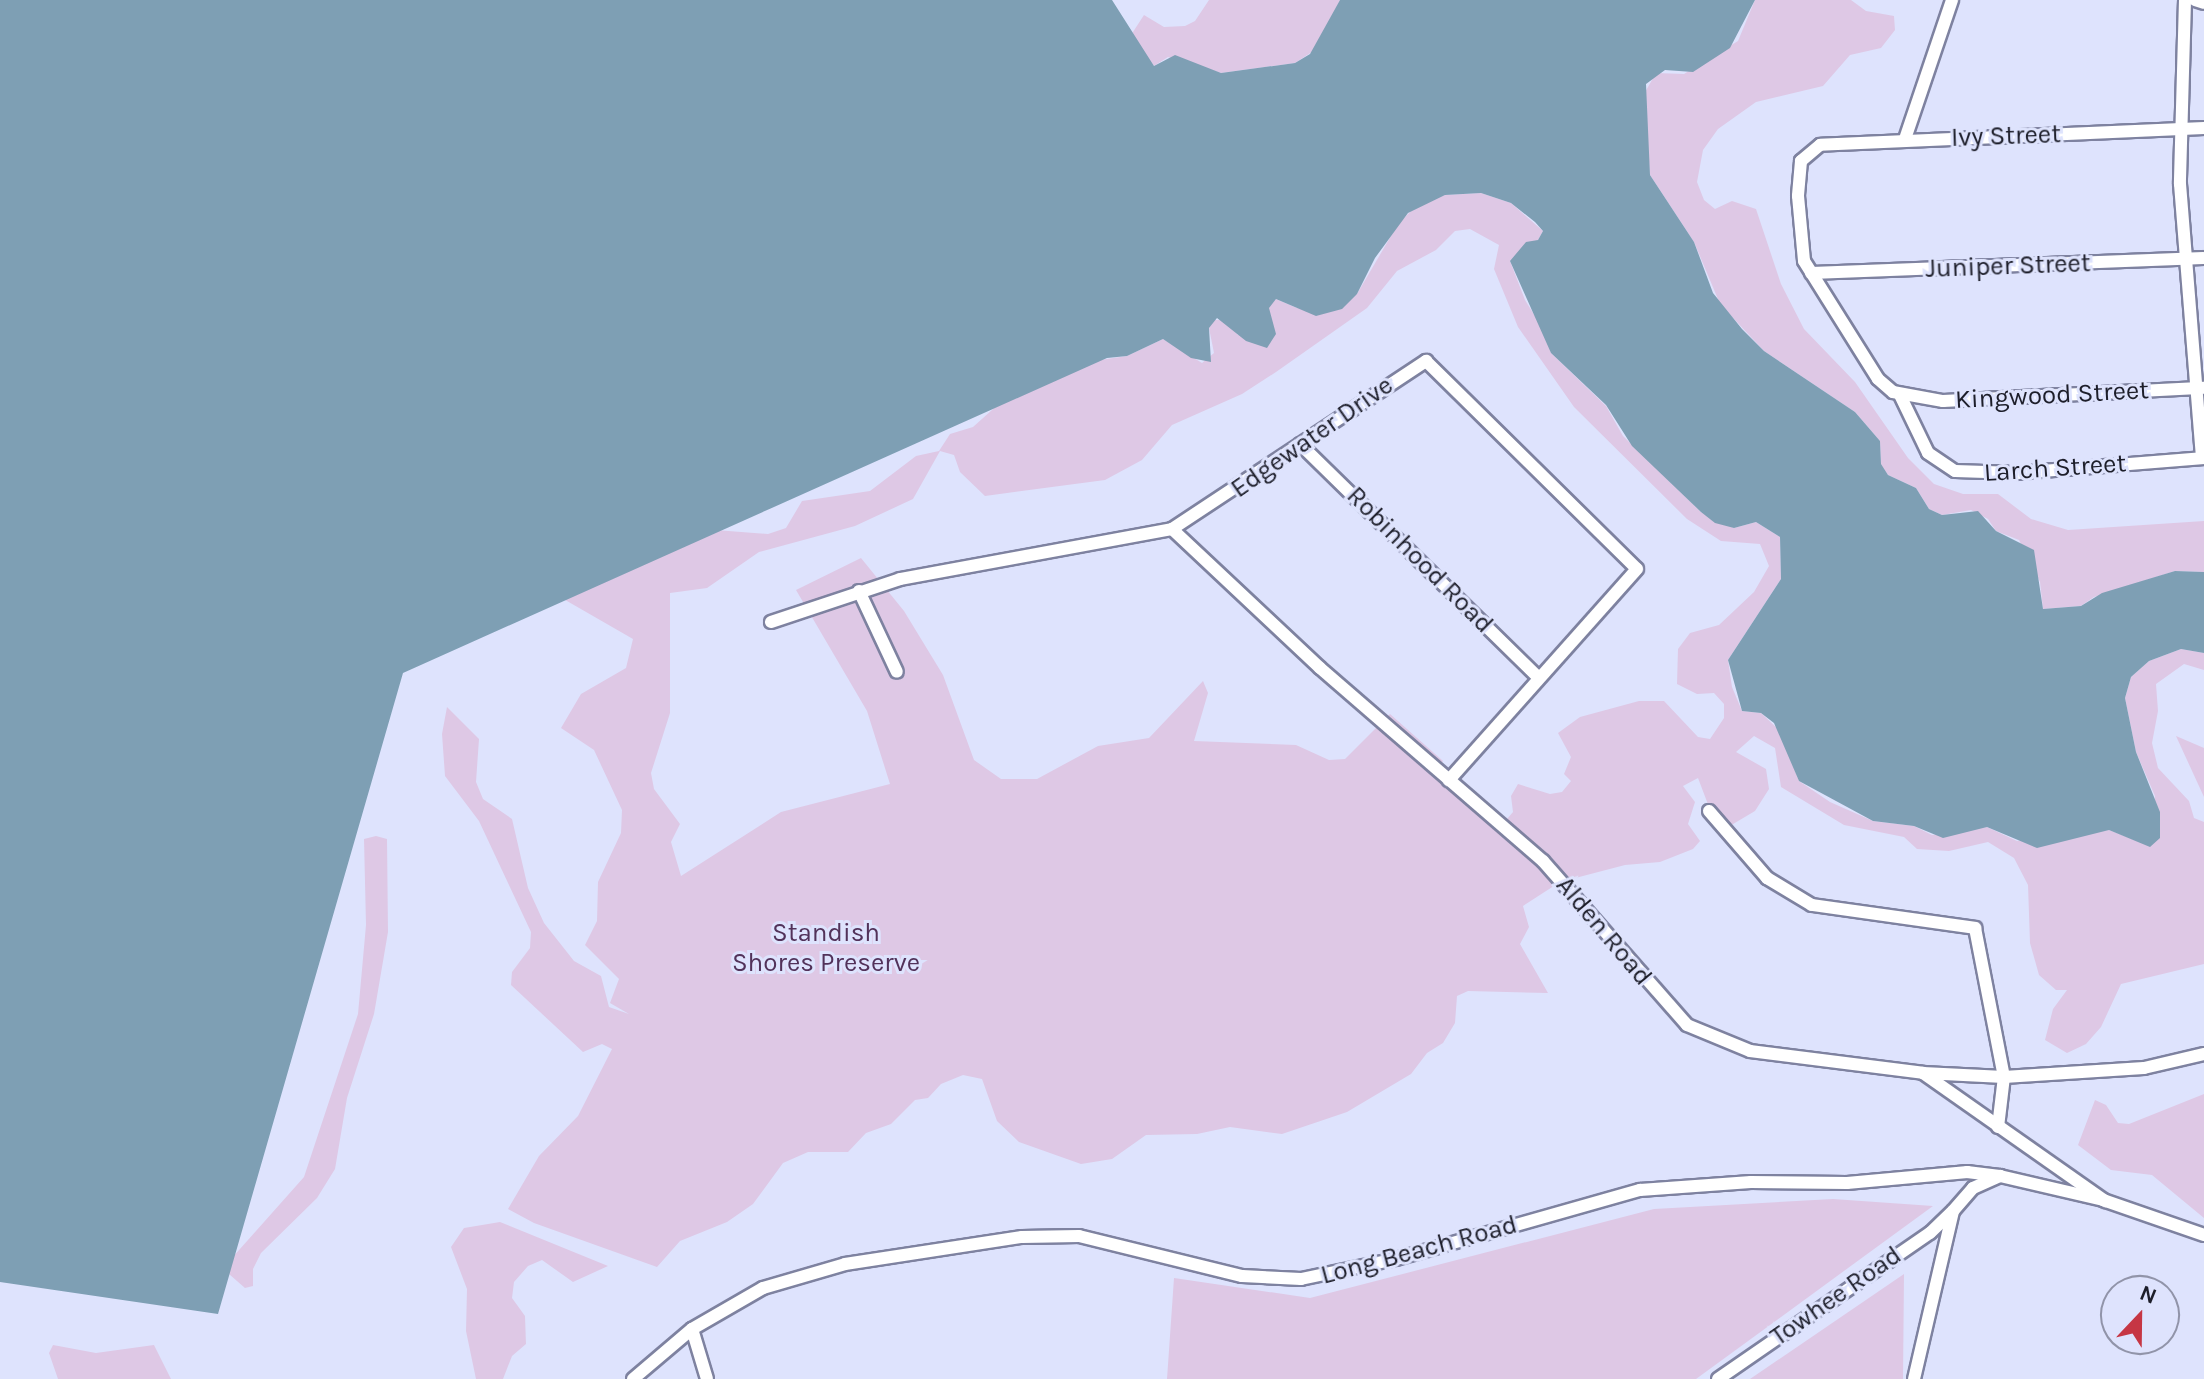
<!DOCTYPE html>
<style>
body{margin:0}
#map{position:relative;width:2204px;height:1379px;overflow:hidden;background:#dee3fd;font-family:Karla,sans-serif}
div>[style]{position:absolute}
.green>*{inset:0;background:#dec8e5}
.water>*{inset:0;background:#7e9fb4}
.roads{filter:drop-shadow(2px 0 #7e82a0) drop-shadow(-2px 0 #7e82a0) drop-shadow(0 2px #7e82a0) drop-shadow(0 -2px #7e82a0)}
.minor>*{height:12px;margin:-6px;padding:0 6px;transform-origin:6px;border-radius:6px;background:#fff}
span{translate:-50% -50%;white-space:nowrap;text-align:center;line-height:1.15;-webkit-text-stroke:6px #dee3fd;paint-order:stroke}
.street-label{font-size:26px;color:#1d1e2a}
.park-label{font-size:26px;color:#52325a}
.north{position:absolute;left:2100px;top:1275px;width:80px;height:80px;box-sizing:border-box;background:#dee3fd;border:2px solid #9194a9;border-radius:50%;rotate:22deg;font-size:22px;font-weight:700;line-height:32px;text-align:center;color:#1d1e2a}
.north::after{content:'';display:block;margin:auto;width:28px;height:36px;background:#c63644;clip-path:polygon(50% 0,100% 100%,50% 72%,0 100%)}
</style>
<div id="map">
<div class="green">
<div style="clip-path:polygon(1209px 0,1340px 0,1318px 48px,1295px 63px,1221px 73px,1168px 57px,1154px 66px,1131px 35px,1144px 15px,1164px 27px,1185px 26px,1195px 21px)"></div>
<div style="clip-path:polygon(1755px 0,1851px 0,1866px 11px,1894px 16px,1895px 30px,1881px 48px,1850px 55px,1823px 86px,1756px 102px,1718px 129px,1703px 150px,1697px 182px,1704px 200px,1715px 209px,1732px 201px,1756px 209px,1781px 284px,1804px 329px,1855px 382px,1908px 458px,1934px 484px,1963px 494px,1998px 494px,2031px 519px,2068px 530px,2204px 521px,2204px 572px,2175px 571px,2094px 597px,2081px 606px,2043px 609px,2040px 582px,2019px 540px,1996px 531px,1988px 519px,1971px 510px,1942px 515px,1929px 509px,1916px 488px,1888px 475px,1881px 465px,1880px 441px,1855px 412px,1764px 351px,1720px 304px,1694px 242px,1650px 175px,1644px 94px,1656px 73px,1684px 74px,1738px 41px)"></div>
<div style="clip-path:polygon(evenodd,1481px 193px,1511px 203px,1543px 231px,1538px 240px,1510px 261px,1525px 300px,1545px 332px,1551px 353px,1606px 406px,1623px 436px,1701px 512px,1734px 528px,1756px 522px,1780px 537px,1781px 579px,1728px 660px,1732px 687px,1742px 711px,1761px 713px,1779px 730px,1799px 781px,1830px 802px,1873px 821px,1914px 826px,1932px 835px,1987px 827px,2017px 841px,2109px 830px,2150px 846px,2155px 796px,2136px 752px,2125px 698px,2131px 677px,2149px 661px,2181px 649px,2204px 653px,2204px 670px,2184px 664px,2156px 684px,2158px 711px,2152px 743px,2158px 768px,2189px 801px,2194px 818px,2204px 822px,2204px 964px,2121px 984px,2101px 1027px,2086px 1044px,2067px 1053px,2045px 1040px,2053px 1009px,2067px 990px,2056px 990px,2039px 975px,2030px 943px,2028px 885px,2014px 858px,1988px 842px,1949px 851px,1917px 849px,1904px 837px,1844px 825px,1781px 787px,1775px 748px,1754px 736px,1736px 752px,1766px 769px,1769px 789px,1755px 811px,1728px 827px,1709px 807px,1698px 778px,1683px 786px,1695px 802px,1688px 824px,1700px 841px,1693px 849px,1660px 862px,1625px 865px,1560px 882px,1523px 906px,1529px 927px,1520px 944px,1548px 993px,1468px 991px,1457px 996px,1455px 1023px,1443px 1043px,1427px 1053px,1411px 1074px,1347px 1112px,1282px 1134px,1230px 1127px,1197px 1134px,1146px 1135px,1112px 1159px,1081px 1164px,1019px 1142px,997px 1121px,982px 1079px,963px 1075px,941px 1084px,928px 1098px,915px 1100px,891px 1124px,866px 1133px,848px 1152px,808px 1152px,783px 1163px,753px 1204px,727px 1222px,680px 1241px,657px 1267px,534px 1223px,508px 1209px,539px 1156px,578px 1116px,612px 1049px,602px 1044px,583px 1052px,511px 985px,512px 972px,530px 948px,531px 932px,479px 821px,445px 776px,442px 734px,447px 707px,479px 739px,476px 782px,483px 799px,512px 819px,528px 888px,544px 923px,574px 961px,601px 976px,609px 1007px,629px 1014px,610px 1003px,619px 979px,585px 945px,597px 921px,598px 882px,621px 833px,622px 810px,594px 750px,561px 728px,581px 694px,626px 668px,633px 639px,560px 597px,689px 528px,768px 534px,786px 528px,802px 501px,870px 491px,916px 456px,939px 451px,950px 434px,973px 427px,1011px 393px,1100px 360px,1127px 356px,1163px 339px,1202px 363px,1214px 353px,1209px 328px,1213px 320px,1226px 320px,1238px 335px,1276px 299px,1297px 308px,1357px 294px,1398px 224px,1419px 203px,1445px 195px,1481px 193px,1470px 229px,1499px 245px,1494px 269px,1518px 327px,1574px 407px,1687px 519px,1721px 541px,1760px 544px,1769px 566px,1754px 592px,1719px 625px,1690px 633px,1678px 649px,1677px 684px,1697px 694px,1714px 693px,1724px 704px,1724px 718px,1710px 739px,1698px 737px,1664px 701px,1639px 701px,1580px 717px,1558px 733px,1571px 757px,1564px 774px,1571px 781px,1562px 792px,1550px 794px,1518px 784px,1511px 796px,1513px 812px,1507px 819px,1511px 823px,1493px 827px,1432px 774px,1443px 761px,1390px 714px,1345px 759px,1329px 760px,1296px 745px,1194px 741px,1208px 693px,1203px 681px,1149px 738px,1098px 746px,1037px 779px,1001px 779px,974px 760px,943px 675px,904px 611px,861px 558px,796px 590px,867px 711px,890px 784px,781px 812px,681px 876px,671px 842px,680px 824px,654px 789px,651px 773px,670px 713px,670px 593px,707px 588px,759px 552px,855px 526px,913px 499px,940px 451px,954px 455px,960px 472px,985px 496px,1105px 480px,1142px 460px,1172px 425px,1242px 394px,1276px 372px,1367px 308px,1397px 271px,1436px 250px,1455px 231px,1470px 229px)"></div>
<div style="clip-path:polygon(2176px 736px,2204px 748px,2204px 797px)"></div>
<div style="clip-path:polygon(376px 836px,387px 839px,388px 932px,374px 1014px,347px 1098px,335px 1169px,317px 1198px,261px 1253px,253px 1269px,253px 1286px,245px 1288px,229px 1274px,231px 1259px,304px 1177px,358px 1014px,366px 925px,364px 839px)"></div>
<div style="clip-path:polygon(2204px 1094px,2204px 1218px,2152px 1175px,2111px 1170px,2078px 1145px,2095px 1100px,2106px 1105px,2118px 1123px,2129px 1124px)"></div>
<div style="clip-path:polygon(1833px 1199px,1933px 1206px,1696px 1379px,1167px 1379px,1174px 1278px,1310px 1298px,1654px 1209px)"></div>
<div style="clip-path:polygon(500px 1222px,608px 1266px,573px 1282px,542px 1260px,528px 1266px,514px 1282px,512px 1298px,525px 1316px,526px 1344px,512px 1356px,503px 1379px,476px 1379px,466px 1331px,467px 1289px,451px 1247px,464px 1228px)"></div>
<div style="clip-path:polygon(1904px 1274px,1903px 1379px,1750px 1379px)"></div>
<div style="clip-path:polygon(53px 1345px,96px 1353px,154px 1345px,171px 1379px,58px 1379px,49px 1353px)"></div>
</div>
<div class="water">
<div style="clip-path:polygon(0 0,1112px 0,1154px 66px,1175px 55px,1221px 73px,1295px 63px,1310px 54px,1340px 0,1755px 0,1730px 48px,1693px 72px,1665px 70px,1646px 84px,1650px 175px,1694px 242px,1713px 293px,1742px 329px,1764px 351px,1855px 412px,1880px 441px,1881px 464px,1888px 475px,1916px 488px,1929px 509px,1942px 515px,1978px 511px,1996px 531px,2034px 550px,2043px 609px,2081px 606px,2102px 593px,2175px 571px,2204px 572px,2204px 653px,2181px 649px,2149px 661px,2131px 677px,2125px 698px,2136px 752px,2160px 812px,2160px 838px,2150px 847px,2109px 830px,2037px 848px,1987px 827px,1943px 838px,1914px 826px,1873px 821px,1799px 781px,1774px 723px,1761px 713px,1742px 711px,1728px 660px,1781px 579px,1780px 537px,1756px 522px,1734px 528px,1715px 523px,1701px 512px,1632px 446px,1606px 405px,1551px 353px,1510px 261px,1526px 242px,1538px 240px,1543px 231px,1535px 222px,1511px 203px,1481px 193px,1445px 195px,1408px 213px,1375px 258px,1357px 294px,1342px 309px,1316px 316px,1276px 299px,1269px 308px,1276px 334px,1267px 348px,1246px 341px,1217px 318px,1209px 328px,1211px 362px,1191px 358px,1163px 339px,1127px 356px,1107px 358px,403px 673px,218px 1314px,0 1282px)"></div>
</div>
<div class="roads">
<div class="minor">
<div style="left:2185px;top:0;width:184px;rotate:91.6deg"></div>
<div style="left:2180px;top:184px;width:275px;rotate:85.4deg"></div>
<div style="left:2195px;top:0;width:9px;rotate:18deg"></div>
<div style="left:2204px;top:128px;width:384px;rotate:177.5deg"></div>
<div style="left:1820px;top:145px;width:25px;rotate:140deg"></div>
<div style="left:1801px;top:161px;width:35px;rotate:95deg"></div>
<div style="left:1798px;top:196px;width:65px;rotate:84.7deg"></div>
<div style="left:1804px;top:261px;width:139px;rotate:57.9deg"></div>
<div style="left:1878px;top:379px;width:20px;rotate:41deg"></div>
<div style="left:1893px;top:392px;width:51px;rotate:10.2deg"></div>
<div style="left:1943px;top:401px;width:261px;rotate:-2.9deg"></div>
<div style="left:1905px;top:139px;width:147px;rotate:-71.3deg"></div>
<div style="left:1811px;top:273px;width:393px;rotate:-2.2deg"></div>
<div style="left:1900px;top:395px;width:64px;rotate:64.2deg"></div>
<div style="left:1928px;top:453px;width:32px;rotate:34deg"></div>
<div style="left:1955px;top:471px;width:62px;rotate:1.8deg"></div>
<div style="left:2017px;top:473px;width:188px;rotate:-4.6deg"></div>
<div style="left:1300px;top:444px;width:334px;rotate:44.4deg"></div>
<div style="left:1172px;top:529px;width:203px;rotate:43.2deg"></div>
<div style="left:1320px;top:668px;width:295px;rotate:40.9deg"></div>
<div style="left:1543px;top:861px;width:218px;rotate:48.7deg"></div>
<div style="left:1687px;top:1025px;width:68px;rotate:22.4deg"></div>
<div style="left:1750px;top:1051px;width:174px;rotate:7.2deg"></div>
<div style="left:1923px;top:1073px;width:223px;rotate:35.1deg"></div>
<div style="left:859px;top:591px;width:89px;rotate:64.9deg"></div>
<div style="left:771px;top:622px;width:136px;rotate:-18.4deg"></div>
<div style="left:900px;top:579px;width:277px;rotate:-10.4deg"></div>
<div style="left:1172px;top:529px;width:305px;rotate:-33.5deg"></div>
<div style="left:1426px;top:361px;width:296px;rotate:44.6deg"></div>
<div style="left:1637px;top:569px;width:283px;rotate:131.7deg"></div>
<div style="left:1709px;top:811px;width:89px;rotate:49.1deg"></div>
<div style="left:1767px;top:878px;width:52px;rotate:31deg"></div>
<div style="left:1812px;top:905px;width:165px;rotate:8deg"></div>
<div style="left:1975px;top:928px;width:152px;rotate:79deg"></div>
<div style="left:2004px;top:1077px;width:81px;rotate:-177.2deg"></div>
<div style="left:1998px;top:1127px;width:50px;rotate:-83.2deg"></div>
<div style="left:2004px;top:1077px;width:140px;rotate:-3.7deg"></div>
<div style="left:2144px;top:1068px;width:62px;rotate:-13.1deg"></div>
<div style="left:692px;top:1329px;width:52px;rotate:73.3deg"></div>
<div style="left:633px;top:1379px;width:77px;rotate:-40.3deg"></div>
<div style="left:692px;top:1329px;width:82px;rotate:-30deg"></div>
<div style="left:763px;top:1288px;width:85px;rotate:-16.3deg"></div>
<div style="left:845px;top:1264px;width:179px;rotate:-8.7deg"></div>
<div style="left:1022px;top:1237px;width:57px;rotate:-1deg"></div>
<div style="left:1079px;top:1236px;width:168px;rotate:13.8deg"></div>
<div style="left:1242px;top:1276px;width:59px;rotate:2.9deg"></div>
<div style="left:1301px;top:1279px;width:97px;rotate:-11.9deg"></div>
<div style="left:1396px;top:1259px;width:254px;rotate:-15.8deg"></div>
<div style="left:1640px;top:1190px;width:111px;rotate:-4.1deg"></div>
<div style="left:1751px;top:1182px;width:96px;rotate:0.6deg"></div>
<div style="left:1847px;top:1183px;width:121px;rotate:-5.2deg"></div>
<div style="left:1967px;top:1172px;width:33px;rotate:7deg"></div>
<div style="left:1718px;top:1379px;width:257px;rotate:-34.6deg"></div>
<div style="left:1930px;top:1233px;width:32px;rotate:-44deg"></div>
<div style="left:1914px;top:1379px;width:172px;rotate:-76.9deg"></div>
<div style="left:1953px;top:1211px;width:30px;rotate:-49deg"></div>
<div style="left:1973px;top:1188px;width:30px;rotate:-24deg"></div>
<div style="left:2000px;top:1176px;width:106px;rotate:13.1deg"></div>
<div style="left:2103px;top:1200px;width:107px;rotate:19.1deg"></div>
</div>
</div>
<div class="street-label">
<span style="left:2006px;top:136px;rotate:-2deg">Ivy Street</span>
<span style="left:2008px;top:266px;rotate:-2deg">Juniper Street</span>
<span style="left:2052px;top:395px;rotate:-3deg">Kingwood Street</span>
<span style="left:1312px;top:437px;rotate:-35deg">Edgewater Drive</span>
<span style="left:2055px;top:468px;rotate:-4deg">Larch Street</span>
<span style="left:1420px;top:560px;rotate:45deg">Robinhood Road</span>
<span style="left:1604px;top:931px;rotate:50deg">Alden Road</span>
<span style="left:1419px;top:1250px;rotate:-15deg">Long Beach Road</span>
<span style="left:1836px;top:1296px;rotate:-35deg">Towhee Road</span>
</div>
<div class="park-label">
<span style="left:826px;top:948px">Standish<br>Shores Preserve</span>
</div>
<div class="north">N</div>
</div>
